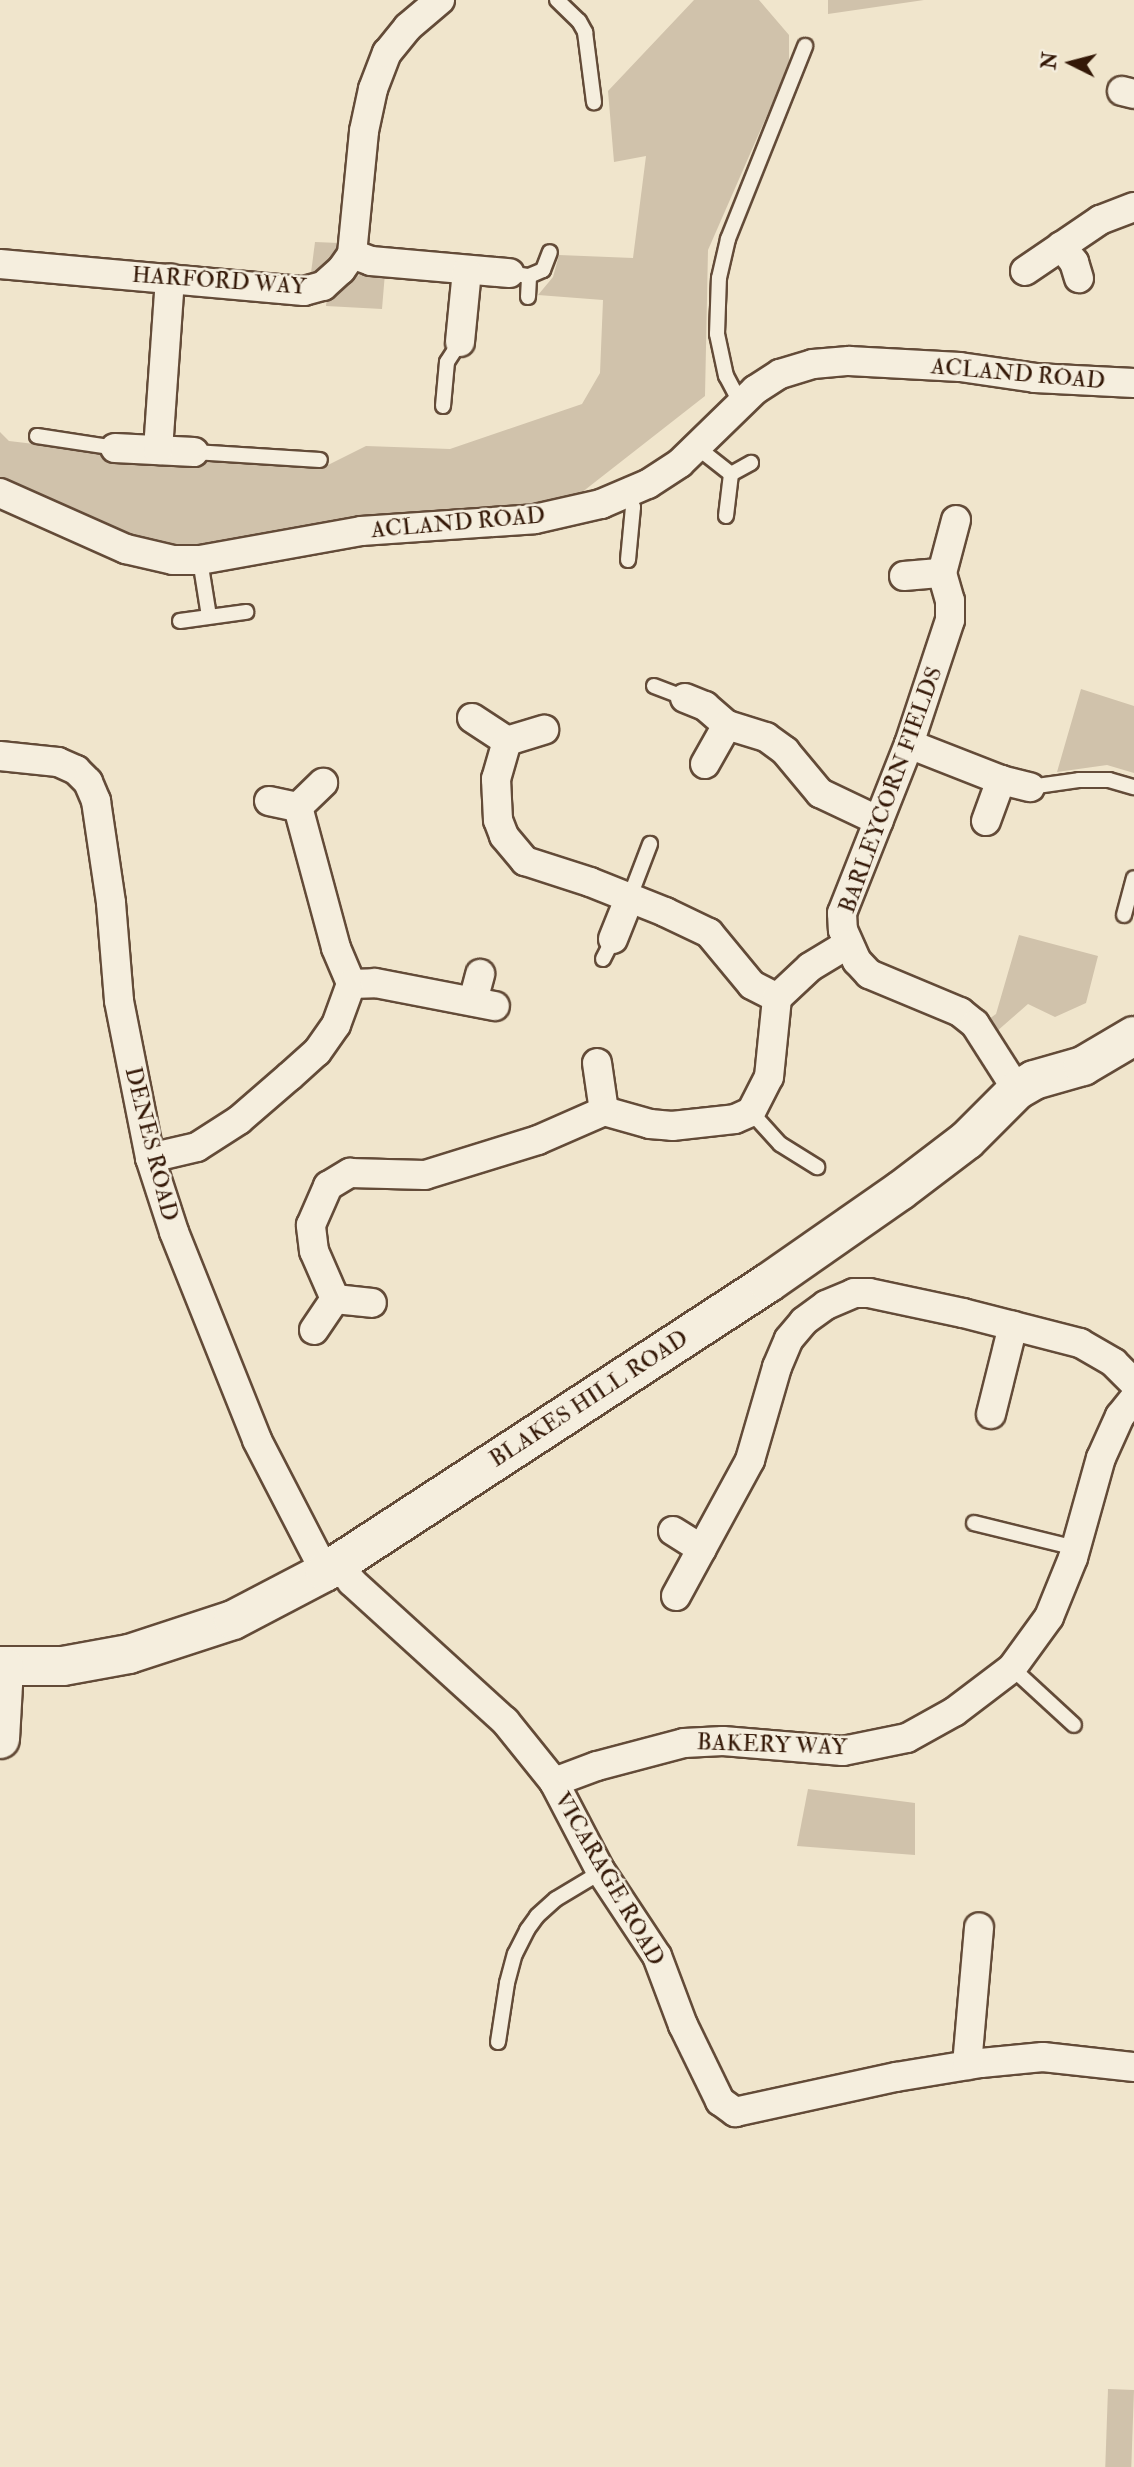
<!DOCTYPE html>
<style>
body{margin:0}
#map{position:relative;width:1134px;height:2467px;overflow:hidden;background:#f0e5cc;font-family:"IM FELL Double Pica",serif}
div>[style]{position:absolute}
.green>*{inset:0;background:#d0c2ab;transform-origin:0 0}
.roads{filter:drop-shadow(2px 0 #634b38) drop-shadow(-2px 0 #634b38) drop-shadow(0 2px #634b38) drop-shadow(0 -2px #634b38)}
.lane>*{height:14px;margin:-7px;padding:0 7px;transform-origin:7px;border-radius:7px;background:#f5eede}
.street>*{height:28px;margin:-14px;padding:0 14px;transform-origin:14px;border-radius:14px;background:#f5eede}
.secondary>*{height:38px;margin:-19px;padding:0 19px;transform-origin:19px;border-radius:19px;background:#f5eede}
span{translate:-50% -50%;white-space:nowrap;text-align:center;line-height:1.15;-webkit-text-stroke:5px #f5eede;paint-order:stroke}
.street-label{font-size:23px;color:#341807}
.north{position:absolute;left:1036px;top:28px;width:70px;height:70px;-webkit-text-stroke:5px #f5eede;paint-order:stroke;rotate:276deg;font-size:19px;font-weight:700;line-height:28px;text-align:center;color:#341807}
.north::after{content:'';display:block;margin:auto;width:24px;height:32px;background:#341807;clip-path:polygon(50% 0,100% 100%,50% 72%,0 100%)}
</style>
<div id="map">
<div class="green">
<div style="clip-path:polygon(694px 0,759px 0,789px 35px,789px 65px,708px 250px,705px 396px,581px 493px,510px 507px,336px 523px,192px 548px,127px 537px,0 478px,0 432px,9px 441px,153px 458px,326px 466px,366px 446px,450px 449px,582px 404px,600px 373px,603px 300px,538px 295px,553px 277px,559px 255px,633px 258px,646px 156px,614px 162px,608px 91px)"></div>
<div style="clip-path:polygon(828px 0,924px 0,828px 14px)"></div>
<div style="clip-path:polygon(315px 242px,339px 243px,334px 255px,324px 267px,311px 273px)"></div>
<div style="clip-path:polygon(364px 272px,385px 273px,382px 309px,326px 306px,327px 296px)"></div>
<div style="clip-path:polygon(1081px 689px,1134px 706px,1134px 773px,1107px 765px,1057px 772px)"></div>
<div style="clip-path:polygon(1019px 935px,1098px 956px,1086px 1003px,1055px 1017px,1028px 1004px,996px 1032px,989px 1019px,996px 1014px)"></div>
<div style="clip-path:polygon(808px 1789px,915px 1803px,915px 1855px,797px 1846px)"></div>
<div style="left:1108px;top:2389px;width:26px;height:78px;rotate:2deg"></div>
</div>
<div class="roads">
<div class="lane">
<div style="left:557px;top:0;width:30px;rotate:44deg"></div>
<div style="left:579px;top:21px;width:13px;rotate:61deg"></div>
<div style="left:585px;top:32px;width:71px;rotate:82.7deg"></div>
<div style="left:509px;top:273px;width:20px;rotate:9deg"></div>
<div style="left:529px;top:276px;width:15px;rotate:-23deg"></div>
<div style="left:543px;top:270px;width:19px;rotate:-69deg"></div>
<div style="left:528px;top:297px;width:21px;rotate:-87deg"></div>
<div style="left:740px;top:402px;width:30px;rotate:-118deg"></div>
<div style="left:726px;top:376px;width:43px;rotate:-102.1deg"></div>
<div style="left:717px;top:334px;width:56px;rotate:-88deg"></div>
<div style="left:719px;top:278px;width:40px;rotate:-77deg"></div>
<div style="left:728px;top:239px;width:208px;rotate:-68.2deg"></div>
<div style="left:443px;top:406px;width:44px;rotate:-84.8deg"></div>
<div style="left:447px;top:362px;width:24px;rotate:-57deg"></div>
<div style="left:37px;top:436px;width:79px;rotate:8.7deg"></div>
<div style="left:698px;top:448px;width:42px;rotate:38.2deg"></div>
<div style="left:194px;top:452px;width:126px;rotate:3.6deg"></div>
<div style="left:726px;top:516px;width:42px;rotate:-83.2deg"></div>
<div style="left:731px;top:474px;width:23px;rotate:-29deg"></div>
<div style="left:200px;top:560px;width:57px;rotate:80.9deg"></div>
<div style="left:628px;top:560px;width:53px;rotate:-84.6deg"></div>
<div style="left:633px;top:507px;width:14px;rotate:-111deg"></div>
<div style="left:180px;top:621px;width:67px;rotate:-7.8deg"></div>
<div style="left:654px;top:686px;width:33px;rotate:21deg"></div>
<div style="left:1030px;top:787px;width:49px;rotate:-8.1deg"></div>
<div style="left:1079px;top:780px;width:30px"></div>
<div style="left:1109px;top:780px;width:26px;rotate:16deg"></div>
<div style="left:629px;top:899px;width:59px;rotate:-69.1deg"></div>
<div style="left:1124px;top:915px;width:38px;rotate:-75deg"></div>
<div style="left:603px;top:959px;width:22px;rotate:-63deg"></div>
<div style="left:751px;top:1112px;width:43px;rotate:47.8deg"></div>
<div style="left:780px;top:1144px;width:44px;rotate:31.9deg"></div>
<div style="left:974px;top:1523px;width:105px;rotate:13.8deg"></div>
<div style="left:1012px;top:1668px;width:84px;rotate:42.6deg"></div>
<div style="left:498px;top:2042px;width:60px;rotate:-81.3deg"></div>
<div style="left:507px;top:1983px;width:30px;rotate:-75deg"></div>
<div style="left:515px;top:1954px;width:27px;rotate:-63deg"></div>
<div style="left:527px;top:1930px;width:17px;rotate:-54deg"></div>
<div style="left:537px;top:1916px;width:25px;rotate:-42deg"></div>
<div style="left:556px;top:1899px;width:52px;rotate:-31deg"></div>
</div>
<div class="street">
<div style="left:1122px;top:91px;width:12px;rotate:14deg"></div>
<div style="left:1061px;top:246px;width:21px;rotate:51deg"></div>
<div style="left:1074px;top:262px;width:17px;rotate:73deg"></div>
<div style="left:352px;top:254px;width:20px;rotate:20deg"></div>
<div style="left:371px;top:261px;width:139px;rotate:5deg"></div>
<div style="left:0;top:264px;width:305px;rotate:5.1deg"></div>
<div style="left:304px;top:291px;width:20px;rotate:-15deg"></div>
<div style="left:323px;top:286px;width:24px;rotate:-42deg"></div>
<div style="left:341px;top:270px;width:19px;rotate:-55deg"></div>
<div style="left:352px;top:254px;width:124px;rotate:-84.4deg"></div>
<div style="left:364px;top:131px;width:43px;rotate:-77.9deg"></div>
<div style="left:373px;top:89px;width:39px;rotate:-69deg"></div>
<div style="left:387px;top:53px;width:33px;rotate:-51deg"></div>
<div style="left:408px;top:27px;width:42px;rotate:-40.2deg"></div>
<div style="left:1025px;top:271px;width:91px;rotate:-34.2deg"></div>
<div style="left:1100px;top:220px;width:36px;rotate:-21deg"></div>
<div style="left:460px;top:342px;width:71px;rotate:-84.4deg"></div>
<div style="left:115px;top:448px;width:79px;rotate:2.9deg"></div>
<div style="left:158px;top:450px;width:172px;rotate:-86deg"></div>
<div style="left:0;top:493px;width:138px;rotate:24deg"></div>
<div style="left:126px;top:549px;width:48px;rotate:13.2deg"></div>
<div style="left:173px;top:560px;width:27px"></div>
<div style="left:200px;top:560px;width:164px;rotate:-10.2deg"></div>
<div style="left:361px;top:531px;width:174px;rotate:-3.9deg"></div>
<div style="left:535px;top:519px;width:68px;rotate:-12.8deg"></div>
<div style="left:601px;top:504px;width:51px;rotate:-23.1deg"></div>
<div style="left:648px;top:484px;width:38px;rotate:-33deg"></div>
<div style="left:680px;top:463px;width:105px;rotate:-44.2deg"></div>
<div style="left:755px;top:390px;width:30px;rotate:-33deg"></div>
<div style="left:780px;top:374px;width:34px;rotate:-17deg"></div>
<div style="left:813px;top:364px;width:36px;rotate:-5deg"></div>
<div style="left:849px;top:361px;width:111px;rotate:3.1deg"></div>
<div style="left:960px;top:367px;width:76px;rotate:8.3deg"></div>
<div style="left:1035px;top:378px;width:99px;rotate:2.9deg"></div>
<div style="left:956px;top:520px;width:55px;rotate:104.8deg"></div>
<div style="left:942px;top:573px;width:29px;rotate:74deg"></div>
<div style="left:950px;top:601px;width:19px;rotate:90deg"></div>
<div style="left:950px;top:620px;width:131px;rotate:108.3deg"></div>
<div style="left:909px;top:744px;width:182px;rotate:111.6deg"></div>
<div style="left:842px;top:913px;width:17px;rotate:87deg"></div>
<div style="left:843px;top:930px;width:34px;rotate:66deg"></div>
<div style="left:857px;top:961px;width:18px;rotate:47deg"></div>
<div style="left:869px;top:974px;width:99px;rotate:22.7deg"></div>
<div style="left:960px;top:1012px;width:19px;rotate:39deg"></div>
<div style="left:975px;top:1024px;width:78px;rotate:57.5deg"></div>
<div style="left:904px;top:576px;width:38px;rotate:-5deg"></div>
<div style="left:685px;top:698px;width:22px;rotate:22deg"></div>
<div style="left:705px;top:706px;width:29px;rotate:41deg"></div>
<div style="left:727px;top:725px;width:41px;rotate:17.1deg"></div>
<div style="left:766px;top:737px;width:24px;rotate:36deg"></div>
<div style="left:785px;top:751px;width:55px;rotate:50.2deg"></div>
<div style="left:820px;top:793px;width:65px;rotate:25.4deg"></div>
<div style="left:472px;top:718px;width:42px;rotate:33.3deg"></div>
<div style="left:507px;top:741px;width:39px;rotate:-17deg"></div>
<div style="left:507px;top:741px;width:40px;rotate:106deg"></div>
<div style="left:496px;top:779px;width:41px;rotate:87.2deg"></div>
<div style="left:498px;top:820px;width:17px;rotate:69deg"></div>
<div style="left:504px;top:836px;width:33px;rotate:50deg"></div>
<div style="left:525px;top:861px;width:68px;rotate:17.9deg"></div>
<div style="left:590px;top:882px;width:81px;rotate:21.8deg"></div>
<div style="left:665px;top:912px;width:49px;rotate:25.5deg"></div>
<div style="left:709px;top:933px;width:67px;rotate:50.4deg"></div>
<div style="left:752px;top:985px;width:28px;rotate:27deg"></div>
<div style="left:909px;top:744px;width:99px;rotate:21.4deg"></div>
<div style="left:1001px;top:780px;width:30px;rotate:14deg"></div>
<div style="left:0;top:756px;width:58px;rotate:5.9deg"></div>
<div style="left:58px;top:762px;width:20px;rotate:24deg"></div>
<div style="left:76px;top:770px;width:17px;rotate:45deg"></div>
<div style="left:88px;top:782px;width:21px;rotate:67deg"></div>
<div style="left:96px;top:801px;width:103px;rotate:81.6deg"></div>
<div style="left:111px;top:903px;width:98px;rotate:85.3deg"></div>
<div style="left:119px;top:1001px;width:160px;rotate:78.8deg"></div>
<div style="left:150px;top:1158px;width:78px;rotate:72deg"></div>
<div style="left:174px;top:1232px;width:224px;rotate:68.2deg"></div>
<div style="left:257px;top:1440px;width:148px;rotate:62.7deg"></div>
<div style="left:705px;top:764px;width:45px;rotate:-60.6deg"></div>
<div style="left:269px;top:801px;width:30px;rotate:12deg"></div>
<div style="left:298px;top:807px;width:146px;rotate:74.9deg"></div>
<div style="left:336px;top:948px;width:39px;rotate:67deg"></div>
<div style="left:298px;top:807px;width:35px;rotate:-44deg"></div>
<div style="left:986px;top:821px;width:44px;rotate:-69.9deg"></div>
<div style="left:613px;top:939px;width:43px;rotate:-68.2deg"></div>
<div style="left:473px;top:1001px;width:28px;rotate:-75deg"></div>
<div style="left:597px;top:1063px;width:49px;rotate:81.7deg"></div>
<div style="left:604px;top:1111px;width:48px;rotate:15.8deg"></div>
<div style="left:650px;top:1124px;width:22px;rotate:5deg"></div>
<div style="left:672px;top:1126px;width:63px;rotate:-6.3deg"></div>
<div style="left:735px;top:1119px;width:17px;rotate:-24deg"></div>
<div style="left:751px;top:1112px;width:39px;rotate:-63deg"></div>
<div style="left:769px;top:1077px;width:79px;rotate:-84.2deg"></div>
<div style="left:777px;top:998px;width:45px;rotate:-43.2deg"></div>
<div style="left:810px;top:967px;width:44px;rotate:-31.2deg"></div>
<div style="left:150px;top:1158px;width:48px;rotate:-13.2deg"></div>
<div style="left:197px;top:1147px;width:50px;rotate:-32.7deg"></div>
<div style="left:239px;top:1120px;width:67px;rotate:-40.8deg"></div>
<div style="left:290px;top:1076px;width:36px;rotate:-42deg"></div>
<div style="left:317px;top:1052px;width:33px;rotate:-55deg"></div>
<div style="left:336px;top:1025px;width:44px;rotate:-69.9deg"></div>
<div style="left:351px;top:984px;width:24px;rotate:-2deg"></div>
<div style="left:375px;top:983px;width:122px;rotate:10.9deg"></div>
<div style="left:335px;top:1299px;width:52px;rotate:-113.6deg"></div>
<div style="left:314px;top:1251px;width:26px;rotate:-97deg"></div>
<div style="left:311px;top:1225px;width:43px;rotate:-66.4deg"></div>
<div style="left:328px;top:1186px;width:26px;rotate:-31deg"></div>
<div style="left:350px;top:1173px;width:75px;rotate:1.5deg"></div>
<div style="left:425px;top:1175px;width:118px;rotate:-17.2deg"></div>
<div style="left:538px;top:1140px;width:72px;rotate:-23.7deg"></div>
<div style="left:314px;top:1330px;width:37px;rotate:-56deg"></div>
<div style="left:335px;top:1299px;width:37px;rotate:6deg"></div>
<div style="left:991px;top:1414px;width:91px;rotate:-76deg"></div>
<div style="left:673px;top:1531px;width:34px;rotate:32deg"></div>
<div style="left:338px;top:1564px;width:23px;rotate:52deg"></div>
<div style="left:352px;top:1582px;width:207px;rotate:42.3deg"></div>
<div style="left:505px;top:1721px;width:78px;rotate:51.2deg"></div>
<div style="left:554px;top:1782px;width:99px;rotate:62.4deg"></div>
<div style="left:600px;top:1870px;width:103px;rotate:56.5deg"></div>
<div style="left:657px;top:1956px;width:74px;rotate:69.4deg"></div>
<div style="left:683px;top:2025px;width:85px;rotate:64deg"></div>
<div style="left:720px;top:2101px;width:19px;rotate:36deg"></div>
<div style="left:735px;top:2112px;width:165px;rotate:-12.3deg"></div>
<div style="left:896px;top:2077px;width:86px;rotate:-9.4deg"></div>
<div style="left:981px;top:2063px;width:62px;rotate:-5.5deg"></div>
<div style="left:1043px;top:2057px;width:92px;rotate:6.3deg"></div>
<div style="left:676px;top:1596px;width:155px;rotate:-61.4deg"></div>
<div style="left:750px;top:1460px;width:97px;rotate:-73.8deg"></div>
<div style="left:777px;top:1367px;width:30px;rotate:-67deg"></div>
<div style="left:789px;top:1339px;width:23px;rotate:-50deg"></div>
<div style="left:804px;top:1321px;width:27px;rotate:-36deg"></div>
<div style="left:826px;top:1305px;width:30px;rotate:-23deg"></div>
<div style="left:854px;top:1293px;width:15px"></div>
<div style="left:869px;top:1293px;width:96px;rotate:12deg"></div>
<div style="left:963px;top:1313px;width:121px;rotate:14.4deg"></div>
<div style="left:1080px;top:1343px;width:39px;rotate:30deg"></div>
<div style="left:1114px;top:1363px;width:28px;rotate:45deg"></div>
<div style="left:554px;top:1782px;width:46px;rotate:-20.4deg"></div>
<div style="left:597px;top:1766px;width:90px;rotate:-14.8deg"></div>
<div style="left:684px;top:1743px;width:39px;rotate:-3deg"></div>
<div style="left:723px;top:1741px;width:120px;rotate:4.8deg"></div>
<div style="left:843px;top:1751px;width:65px;rotate:-11.5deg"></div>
<div style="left:907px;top:1738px;width:54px;rotate:-29deg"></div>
<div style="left:954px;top:1712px;width:73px;rotate:-37.2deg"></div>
<div style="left:1012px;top:1668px;width:63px;rotate:-54deg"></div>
<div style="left:1049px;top:1617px;width:64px;rotate:-67.9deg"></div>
<div style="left:1073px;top:1558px;width:104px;rotate:-74.4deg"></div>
<div style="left:1101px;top:1458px;width:46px;rotate:-65.7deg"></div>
<div style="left:1120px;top:1416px;width:22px;rotate:-51deg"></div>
<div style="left:967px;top:2065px;width:138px;rotate:-85deg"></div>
</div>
<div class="secondary">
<div style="left:0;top:1666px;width:63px"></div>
<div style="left:63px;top:1666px;width:67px;rotate:-10.3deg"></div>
<div style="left:129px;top:1654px;width:109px;rotate:-18.1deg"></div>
<div style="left:233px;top:1620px;width:104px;rotate:-27.6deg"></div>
<div style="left:325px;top:1572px;width:529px;rotate:-33.12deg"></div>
<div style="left:768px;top:1283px;width:161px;rotate:-34.9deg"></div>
<div style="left:900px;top:1191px;width:84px;rotate:-37.3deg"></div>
<div style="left:967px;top:1140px;width:71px;rotate:-45deg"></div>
<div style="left:1017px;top:1090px;width:20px;rotate:-30deg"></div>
<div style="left:1034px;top:1080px;width:51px;rotate:-15.9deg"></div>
<div style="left:1083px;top:1066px;width:59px;rotate:-30.5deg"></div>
<div style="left:0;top:1739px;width:72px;rotate:-86.8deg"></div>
</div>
</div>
<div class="street-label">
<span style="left:219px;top:281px;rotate:4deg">HARFORD WAY</span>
<span style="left:1018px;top:374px;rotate:5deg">ACLAND ROAD</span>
<span style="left:458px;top:523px;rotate:-5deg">ACLAND ROAD</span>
<span style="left:891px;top:790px;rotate:-70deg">BARLEYCORN FIELDS</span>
<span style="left:151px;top:1144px;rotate:76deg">DENES ROAD</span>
<span style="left:589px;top:1399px;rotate:-33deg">BLAKES HILL ROAD</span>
<span style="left:772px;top:1745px;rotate:2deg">BAKERY WAY</span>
<span style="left:609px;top:1879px;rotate:60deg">VICARAGE ROAD</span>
</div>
<div class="north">N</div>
</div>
